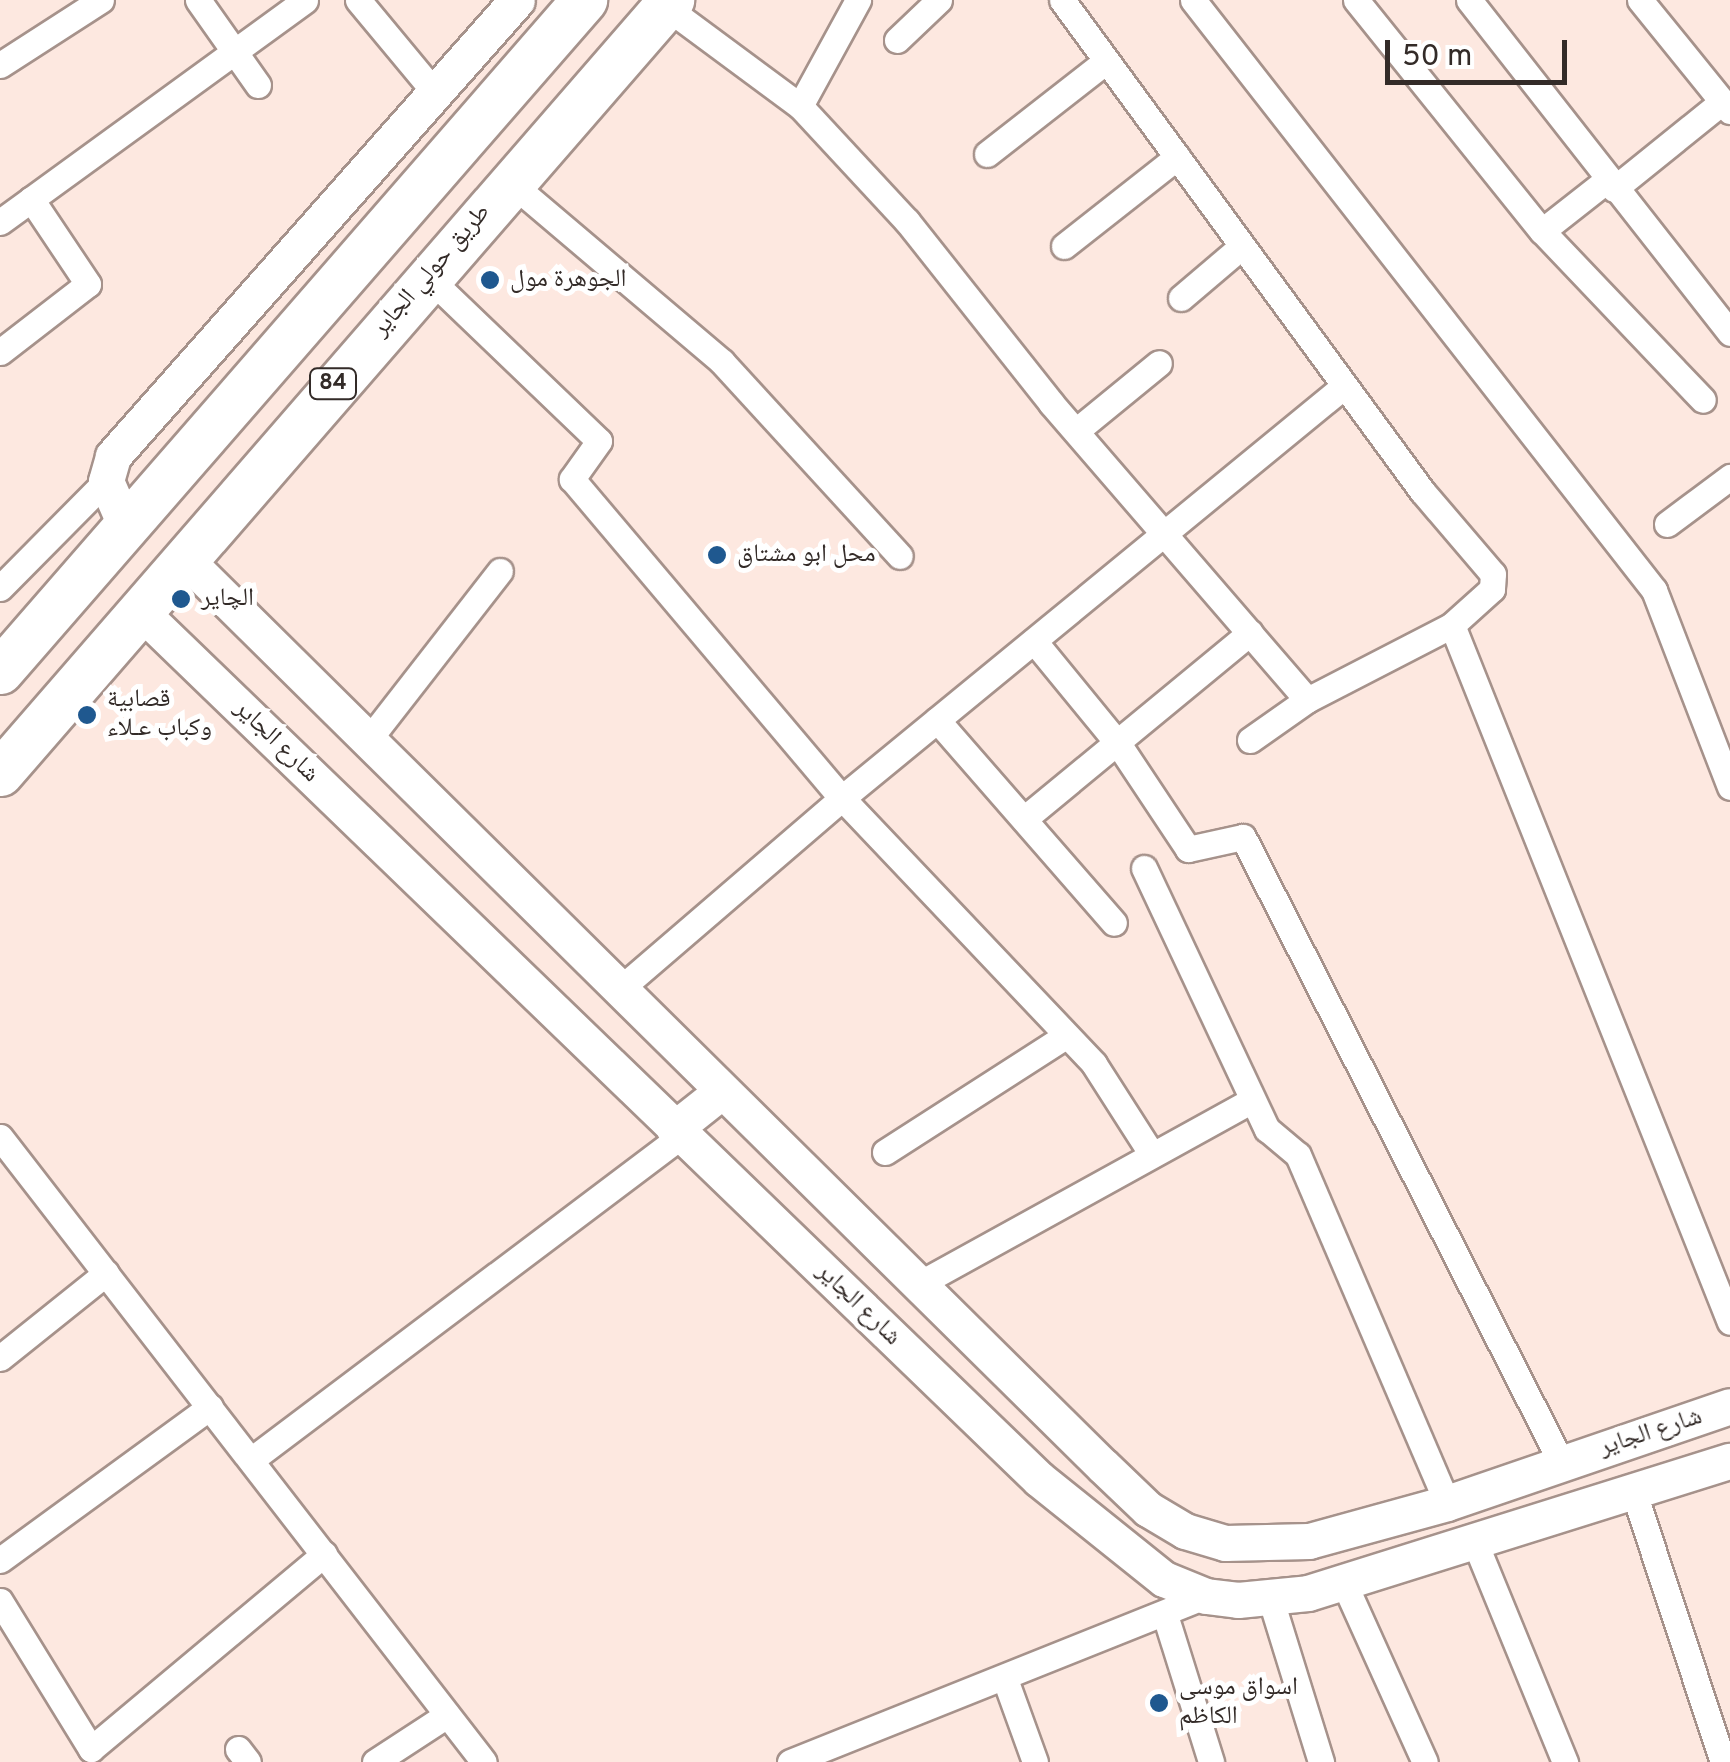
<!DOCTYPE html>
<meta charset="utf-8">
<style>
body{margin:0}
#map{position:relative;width:1730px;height:1762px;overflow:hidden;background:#fde8e0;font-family:Overpass,"Noto Naskh Arabic",sans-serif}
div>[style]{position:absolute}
.roads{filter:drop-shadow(2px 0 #a6928b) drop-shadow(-2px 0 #a6928b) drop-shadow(0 2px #a6928b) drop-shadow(0 -2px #a6928b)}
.street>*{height:25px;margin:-12.5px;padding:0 12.5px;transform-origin:12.5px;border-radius:12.5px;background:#fff}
.secondary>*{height:35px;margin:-17.5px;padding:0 17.5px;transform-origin:17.5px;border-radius:17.5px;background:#fff}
.highway>*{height:45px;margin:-22.5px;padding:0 22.5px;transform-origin:22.5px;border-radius:22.5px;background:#fff}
.dots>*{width:28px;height:28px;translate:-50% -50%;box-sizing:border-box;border:5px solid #fff;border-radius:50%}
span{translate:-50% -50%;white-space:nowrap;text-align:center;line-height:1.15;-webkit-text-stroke:10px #fff;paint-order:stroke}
.shield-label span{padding:2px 8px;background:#fff;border:2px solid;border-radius:8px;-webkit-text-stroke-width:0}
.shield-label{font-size:22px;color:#332b28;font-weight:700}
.street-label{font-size:25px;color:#332b28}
.poi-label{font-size:25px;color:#332b28}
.left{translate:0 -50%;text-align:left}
.scale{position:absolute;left:1385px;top:40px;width:182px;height:45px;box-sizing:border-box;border:5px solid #332b28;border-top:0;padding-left:12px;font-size:30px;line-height:35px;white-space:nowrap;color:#332b28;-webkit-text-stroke:8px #fff;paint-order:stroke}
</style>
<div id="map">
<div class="roads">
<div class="street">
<div style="left:198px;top:0;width:104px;rotate:54.8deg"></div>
<div style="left:358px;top:0;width:122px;rotate:50.3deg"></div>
<div style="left:1062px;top:0;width:609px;rotate:53.75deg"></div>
<div style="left:1422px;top:491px;width:109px;rotate:49.5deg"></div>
<div style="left:1493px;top:574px;width:15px;rotate:94deg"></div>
<div style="left:1492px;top:589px;width:54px;rotate:138deg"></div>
<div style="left:1452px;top:625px;width:750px;rotate:68.26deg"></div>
<div style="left:1193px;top:0;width:749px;rotate:52deg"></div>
<div style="left:1654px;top:590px;width:211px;rotate:68.9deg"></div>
<div style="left:1356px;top:0;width:297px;rotate:51.2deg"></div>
<div style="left:1542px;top:231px;width:233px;rotate:46.4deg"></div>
<div style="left:1469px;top:0;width:423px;rotate:51.9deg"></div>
<div style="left:1640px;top:0;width:143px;rotate:51deg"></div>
<div style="left:666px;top:7px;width:167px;rotate:36.5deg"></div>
<div style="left:800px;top:106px;width:157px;rotate:47.1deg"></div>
<div style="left:907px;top:221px;width:232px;rotate:51.6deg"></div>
<div style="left:1051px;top:403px;width:392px;rotate:49.2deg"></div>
<div style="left:897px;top:40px;width:58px;rotate:-43.6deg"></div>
<div style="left:0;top:65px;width:120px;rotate:-32.8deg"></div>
<div style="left:800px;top:106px;width:121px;rotate:-61.3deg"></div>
<div style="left:987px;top:154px;width:151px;rotate:-38deg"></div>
<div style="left:510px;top:182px;width:278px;rotate:40.3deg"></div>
<div style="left:722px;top:362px;width:263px;rotate:47.5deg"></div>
<div style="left:1614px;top:189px;width:139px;rotate:-38.9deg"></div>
<div style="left:0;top:222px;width:377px;rotate:-36deg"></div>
<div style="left:1542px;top:231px;width:83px;rotate:-38.1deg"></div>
<div style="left:1064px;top:246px;width:144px;rotate:-38.2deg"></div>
<div style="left:427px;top:276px;width:238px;rotate:43.8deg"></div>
<div style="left:599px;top:441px;width:47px;rotate:125.4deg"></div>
<div style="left:572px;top:479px;width:418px;rotate:49.8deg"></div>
<div style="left:842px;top:798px;width:366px;rotate:46.5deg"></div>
<div style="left:1094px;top:1064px;width:106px;rotate:57.4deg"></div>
<div style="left:1181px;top:298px;width:80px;rotate:-40.4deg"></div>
<div style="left:0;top:352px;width:111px;rotate:-37.7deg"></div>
<div style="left:88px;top:284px;width:102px;rotate:-123.8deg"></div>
<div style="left:1076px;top:431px;width:107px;rotate:-39.3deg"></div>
<div style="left:1667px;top:524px;width:79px;rotate:-36.7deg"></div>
<div style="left:0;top:588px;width:151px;rotate:-45.3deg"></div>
<div style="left:1034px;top:641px;width:134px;rotate:50.7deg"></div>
<div style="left:1119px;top:745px;width:125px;rotate:56.4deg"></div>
<div style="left:1188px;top:849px;width:56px;rotate:-12.3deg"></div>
<div style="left:1243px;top:837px;width:701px;rotate:63.03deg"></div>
<div style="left:937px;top:720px;width:269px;rotate:48.9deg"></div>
<div style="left:1250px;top:740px;width:70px;rotate:-35.1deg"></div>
<div style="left:1307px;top:700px;width:163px;rotate:-27.3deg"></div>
<div style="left:366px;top:743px;width:218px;rotate:-52.1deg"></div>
<div style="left:1024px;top:819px;width:293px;rotate:-39.5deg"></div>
<div style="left:1144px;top:868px;width:289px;rotate:64.8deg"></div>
<div style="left:1267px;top:1129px;width:40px;rotate:40deg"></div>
<div style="left:1298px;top:1155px;width:379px;rotate:66.8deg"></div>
<div style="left:620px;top:989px;width:293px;rotate:-40.7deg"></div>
<div style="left:842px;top:798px;width:649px;rotate:-39.38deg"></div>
<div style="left:0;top:1137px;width:790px;rotate:52.25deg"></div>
<div style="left:885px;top:1152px;width:215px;rotate:-32.7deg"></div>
<div style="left:919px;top:1284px;width:380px;rotate:-28.9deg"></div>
<div style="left:0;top:1358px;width:136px;rotate:-38.7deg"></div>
<div style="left:251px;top:1460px;width:538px;rotate:-37deg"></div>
<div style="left:1634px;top:1493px;width:283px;rotate:71.7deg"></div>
<div style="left:1476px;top:1545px;width:235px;rotate:67.7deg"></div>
<div style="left:0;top:1560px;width:260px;rotate:-36.1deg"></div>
<div style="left:1344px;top:1583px;width:196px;rotate:65.7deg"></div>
<div style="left:1270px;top:1597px;width:173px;rotate:72.8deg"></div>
<div style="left:0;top:1601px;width:174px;rotate:58.4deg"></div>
<div style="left:91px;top:1749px;width:304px;rotate:-39.9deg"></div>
<div style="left:1166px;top:1618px;width:151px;rotate:72.6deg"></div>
<div style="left:1005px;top:1679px;width:88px;rotate:70.1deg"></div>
<div style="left:238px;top:1749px;width:16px;rotate:52deg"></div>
<div style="left:375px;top:1762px;width:86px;rotate:-33.1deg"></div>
<div style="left:790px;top:1762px;width:448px;rotate:-21.8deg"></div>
</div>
<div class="secondary">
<div style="left:126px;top:527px;width:50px;rotate:-113.5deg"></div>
<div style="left:106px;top:481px;width:26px;rotate:-74deg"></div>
<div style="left:113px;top:456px;width:609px;rotate:-48.46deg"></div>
<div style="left:183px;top:557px;width:1293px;rotate:44.66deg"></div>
<div style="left:1103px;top:1466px;width:62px;rotate:43.7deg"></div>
<div style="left:1148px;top:1509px;width:43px;rotate:30.7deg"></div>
<div style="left:1185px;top:1531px;width:42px;rotate:16.7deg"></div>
<div style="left:1225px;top:1543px;width:84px;rotate:-1.4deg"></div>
<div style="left:1309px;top:1541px;width:143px;rotate:-15.4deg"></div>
<div style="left:1447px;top:1503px;width:299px;rotate:-18.9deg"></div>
<div style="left:138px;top:609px;width:1252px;rotate:44deg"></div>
<div style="left:1039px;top:1479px;width:160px;rotate:38.7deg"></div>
<div style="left:1164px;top:1579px;width:45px;rotate:22deg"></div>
<div style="left:1206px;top:1596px;width:32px;rotate:7deg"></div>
<div style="left:1238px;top:1600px;width:70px;rotate:-5.7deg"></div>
<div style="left:1308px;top:1593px;width:442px;rotate:-17.4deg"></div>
<div style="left:674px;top:1129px;width:61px;rotate:-38.4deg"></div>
</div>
<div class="highway">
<div style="left:0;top:671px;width:890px;rotate:-48.97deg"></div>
<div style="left:0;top:773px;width:1024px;rotate:-49.04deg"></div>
</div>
</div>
<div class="dots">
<div style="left:490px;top:280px;background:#1f588f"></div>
<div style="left:717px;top:555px;background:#1f588f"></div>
<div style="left:181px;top:599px;background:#1f588f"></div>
<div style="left:87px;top:715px;background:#1f588f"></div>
<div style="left:1159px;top:1703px;background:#1f588f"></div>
</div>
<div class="shield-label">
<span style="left:333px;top:384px">84</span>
</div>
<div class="street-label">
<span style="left:432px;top:271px;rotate:-49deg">طريق حولي الجاير</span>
<span style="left:276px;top:742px;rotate:44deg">شارع الجاير</span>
<span style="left:858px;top:1305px;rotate:44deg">شارع الجاير</span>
<span style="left:1651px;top:1433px;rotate:-18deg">شارع الجاير</span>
</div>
<div class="poi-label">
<span class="left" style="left:510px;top:280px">الجوهرة مول</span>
<span class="left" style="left:737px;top:555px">محل ابو مشتاق</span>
<span class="left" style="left:201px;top:599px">الچاير</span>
<span class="left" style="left:107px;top:715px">قصابية<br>وكباب عـلاء</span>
<span class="left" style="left:1179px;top:1703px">اسواق موسى<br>الكاظم</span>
</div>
<div class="scale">50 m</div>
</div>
